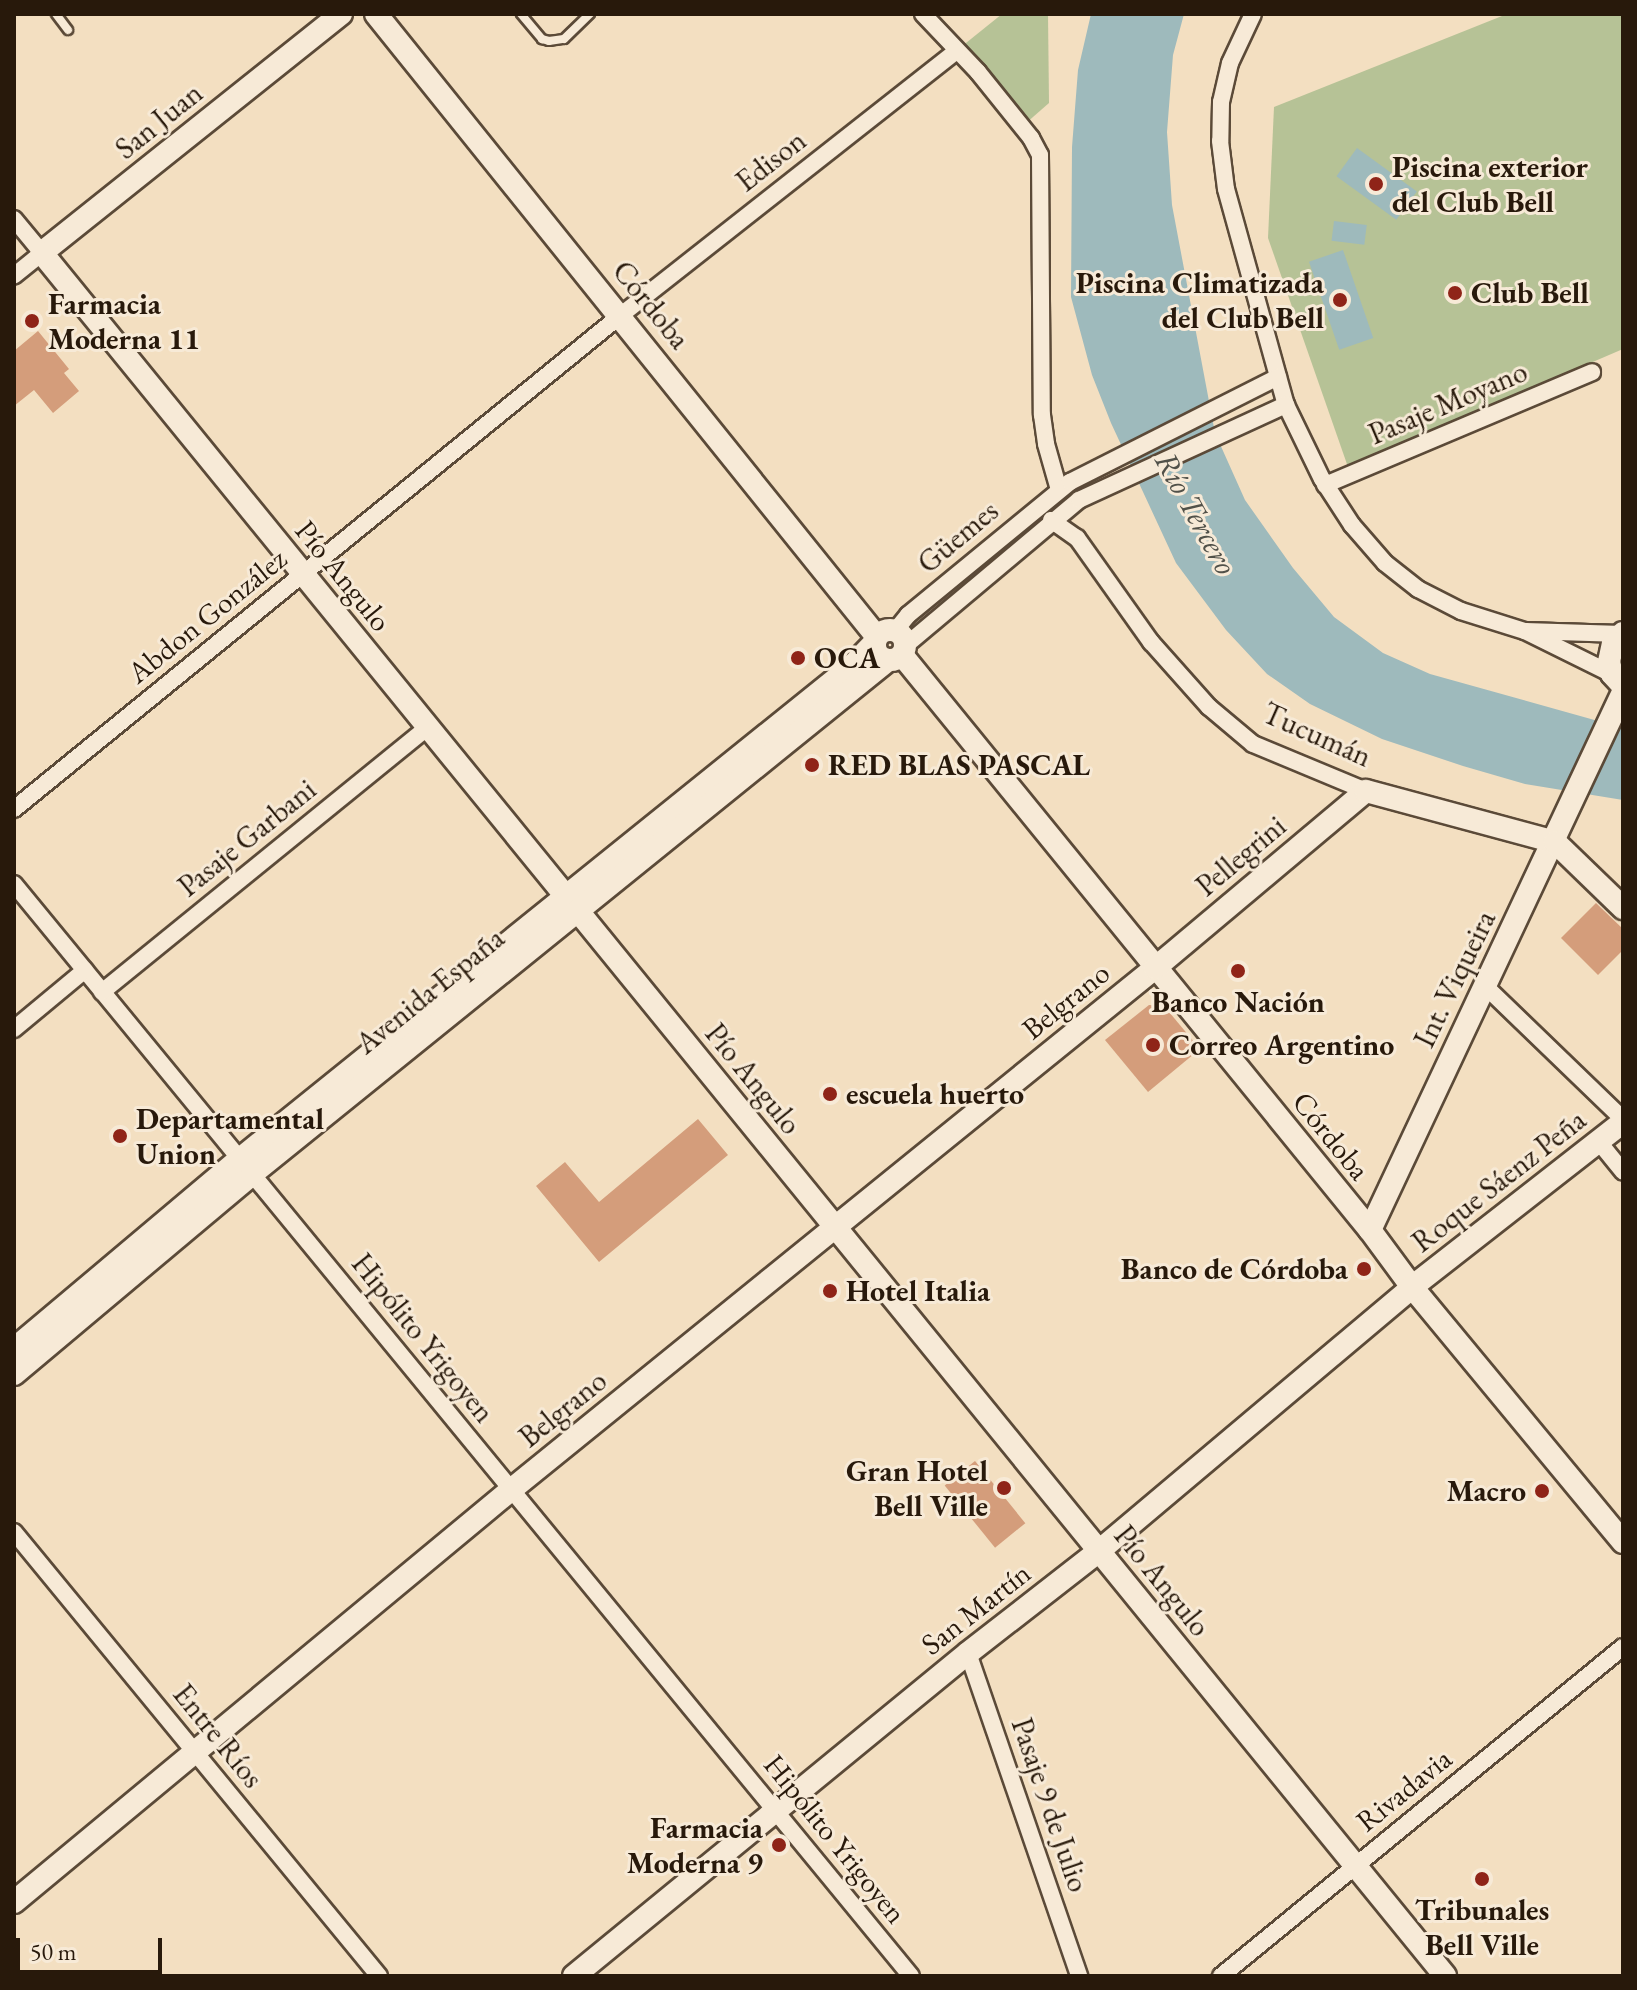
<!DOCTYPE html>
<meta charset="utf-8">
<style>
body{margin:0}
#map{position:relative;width:1637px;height:1990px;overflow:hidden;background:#f3dfc1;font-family:"EB Garamond",serif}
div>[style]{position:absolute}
.green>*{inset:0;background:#b6c296}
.water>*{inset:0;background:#9ebabc;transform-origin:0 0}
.building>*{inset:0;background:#d49d7b;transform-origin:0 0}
.roads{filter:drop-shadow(2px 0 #5b4a38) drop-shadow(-2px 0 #5b4a38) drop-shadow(0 2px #5b4a38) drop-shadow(0 -2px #5b4a38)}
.lane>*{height:8px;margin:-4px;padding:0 4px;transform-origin:4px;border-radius:4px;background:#f7ead7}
.street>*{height:16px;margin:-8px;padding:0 8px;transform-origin:8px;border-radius:8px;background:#f7ead7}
.secondary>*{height:22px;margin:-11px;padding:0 11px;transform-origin:11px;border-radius:11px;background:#f7ead7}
.secondary>.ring{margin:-11px;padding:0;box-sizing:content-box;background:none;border:22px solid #f7ead7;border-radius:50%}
.dots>*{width:22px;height:22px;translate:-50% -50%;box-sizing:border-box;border:4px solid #f7ead7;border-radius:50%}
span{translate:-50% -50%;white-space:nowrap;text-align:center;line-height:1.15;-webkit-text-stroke:6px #f7ead7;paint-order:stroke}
.street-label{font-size:30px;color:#28190b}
.poi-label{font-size:30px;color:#28190b;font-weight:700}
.left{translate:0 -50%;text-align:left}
.right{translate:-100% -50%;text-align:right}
.water-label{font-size:32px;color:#515149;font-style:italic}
.frame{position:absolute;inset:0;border:16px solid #28190b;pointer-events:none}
.scale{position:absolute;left:16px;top:1938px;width:146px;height:36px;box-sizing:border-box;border:4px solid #28190b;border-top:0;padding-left:10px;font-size:24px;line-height:28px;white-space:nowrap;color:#28190b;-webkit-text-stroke:6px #f7ead7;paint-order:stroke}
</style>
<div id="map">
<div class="green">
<div style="clip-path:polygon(1002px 14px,1048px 14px,1049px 103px,1025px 124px,956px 51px)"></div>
<div style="clip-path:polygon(1507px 14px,1623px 14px,1623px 349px,1348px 467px,1268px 238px,1274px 107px)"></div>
</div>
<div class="water">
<div style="clip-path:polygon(1091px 14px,1184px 14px,1173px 55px,1167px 132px,1172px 205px,1215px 433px,1245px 500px,1293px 568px,1334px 617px,1383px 653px,1430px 674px,1623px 728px,1623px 800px,1525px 784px,1463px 766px,1382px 739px,1310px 704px,1267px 674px,1226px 630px,1176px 563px,1111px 423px,1092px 375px,1071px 297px,1072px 147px,1078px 70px)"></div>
<div style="left:1357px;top:148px;width:74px;height:35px;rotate:36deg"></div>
<div style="left:1334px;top:221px;width:33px;height:20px;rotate:7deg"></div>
<div style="left:1343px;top:250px;width:93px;height:36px;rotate:71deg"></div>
</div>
<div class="building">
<div style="clip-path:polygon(38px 331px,69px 369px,64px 373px,79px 391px,53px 413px,34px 390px,14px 406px,14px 351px)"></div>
<div style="clip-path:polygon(1596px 903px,1623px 929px,1623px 950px,1598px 975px,1561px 938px)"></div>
<div style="clip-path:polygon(1149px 1005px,1164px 1006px,1200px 1049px,1148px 1092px,1105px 1040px)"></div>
<div style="clip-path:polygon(698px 1119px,728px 1155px,599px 1262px,536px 1186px,565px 1162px,599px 1202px)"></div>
<div style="left:975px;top:1461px;width:80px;height:39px;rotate:51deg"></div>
</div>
<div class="roads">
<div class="lane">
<div style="left:56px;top:14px;width:20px;rotate:53deg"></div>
<div style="left:521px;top:14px;width:33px;rotate:50deg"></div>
<div style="left:542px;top:39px;width:7px;rotate:16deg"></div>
<div style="left:549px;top:41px;width:15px;rotate:-8deg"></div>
<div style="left:564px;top:39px;width:36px;rotate:-44deg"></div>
</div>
<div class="street">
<div style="left:923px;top:14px;width:80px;rotate:46.5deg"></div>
<div style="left:978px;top:72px;width:85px;rotate:51.2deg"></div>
<div style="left:1031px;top:138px;width:19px;rotate:62deg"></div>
<div style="left:1040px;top:155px;width:260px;rotate:89.6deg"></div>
<div style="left:1042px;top:415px;width:29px;rotate:82deg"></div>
<div style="left:1046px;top:444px;width:48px;rotate:74.2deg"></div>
<div style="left:1253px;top:14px;width:54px;rotate:115.1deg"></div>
<div style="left:1230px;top:63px;width:40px;rotate:103deg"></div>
<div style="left:1221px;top:102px;width:39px;rotate:91deg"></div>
<div style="left:1220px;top:141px;width:48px;rotate:82.9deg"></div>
<div style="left:1226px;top:189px;width:224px;rotate:74.5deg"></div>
<div style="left:1286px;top:405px;width:82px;rotate:64.1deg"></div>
<div style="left:1322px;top:479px;width:55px;rotate:56.9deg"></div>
<div style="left:1352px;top:525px;width:50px;rotate:49deg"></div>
<div style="left:1385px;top:563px;width:42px;rotate:38.2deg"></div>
<div style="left:1418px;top:589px;width:48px;rotate:27.1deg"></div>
<div style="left:1461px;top:611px;width:67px;rotate:17.4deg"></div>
<div style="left:1525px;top:631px;width:97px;rotate:26.3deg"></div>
<div style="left:14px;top:219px;width:44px;rotate:50.5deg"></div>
<div style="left:42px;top:253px;width:36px;rotate:141deg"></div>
<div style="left:1325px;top:485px;width:290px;rotate:-22.9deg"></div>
<div style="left:1051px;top:520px;width:32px;rotate:35deg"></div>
<div style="left:1077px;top:538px;width:128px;rotate:54.6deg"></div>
<div style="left:1151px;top:642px;width:87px;rotate:48.3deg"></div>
<div style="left:1209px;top:707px;width:57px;rotate:40.1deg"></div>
<div style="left:1253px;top:744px;width:122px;rotate:22.6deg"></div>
<div style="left:895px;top:631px;width:21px;rotate:-51deg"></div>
<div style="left:908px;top:615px;width:210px;rotate:-39.4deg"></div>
<div style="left:1070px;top:482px;width:233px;rotate:-26.8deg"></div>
<div style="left:1525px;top:631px;width:97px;rotate:1.8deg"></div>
<div style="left:905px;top:646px;width:227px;rotate:-40deg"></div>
<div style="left:1079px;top:500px;width:228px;rotate:-24.7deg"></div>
<div style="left:14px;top:809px;width:783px;rotate:-39.14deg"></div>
<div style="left:621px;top:315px;width:427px;rotate:-38.2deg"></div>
<div style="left:14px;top:884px;width:1413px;rotate:50.6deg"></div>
<div style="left:1484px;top:985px;width:193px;rotate:44deg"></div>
<div style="left:102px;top:992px;width:420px;rotate:-39.1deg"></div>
<div style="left:14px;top:1029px;width:92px;rotate:-39.7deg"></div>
<div style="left:1599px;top:1142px;width:38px;rotate:51deg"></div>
<div style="left:14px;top:1532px;width:575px;rotate:50.58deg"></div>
<div style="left:968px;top:1653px;width:342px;rotate:71deg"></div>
<div style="left:1221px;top:1976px;width:519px;rotate:-39.3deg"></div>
</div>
<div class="secondary">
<div style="left:341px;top:14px;width:383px;rotate:141.4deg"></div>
<div style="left:42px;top:253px;width:2222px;rotate:50.84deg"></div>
<div style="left:376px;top:14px;width:799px;rotate:51.19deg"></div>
<div class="ring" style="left:875px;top:630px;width:8px;height:8px"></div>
<div style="left:1623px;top:633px;width:14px;rotate:135deg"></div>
<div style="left:1613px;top:643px;width:19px;rotate:102deg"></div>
<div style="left:1609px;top:662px;width:12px;rotate:76deg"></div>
<div style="left:1612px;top:674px;width:16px;rotate:47deg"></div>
<div style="left:902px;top:655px;width:741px;rotate:50.86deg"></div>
<div style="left:1370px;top:1230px;width:71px;rotate:53.6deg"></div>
<div style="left:1412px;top:1287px;width:331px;rotate:50.4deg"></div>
<div style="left:1370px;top:1230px;width:595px;rotate:-64.81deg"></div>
<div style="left:14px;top:1349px;width:295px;rotate:-40.1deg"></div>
<div style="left:240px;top:1159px;width:787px;rotate:-38.86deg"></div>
<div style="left:853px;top:665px;width:32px;rotate:-46deg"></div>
<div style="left:14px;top:1374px;width:311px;rotate:-40deg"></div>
<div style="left:252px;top:1174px;width:818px;rotate:-38.94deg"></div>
<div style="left:14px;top:1902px;width:647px;rotate:-39.67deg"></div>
<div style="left:512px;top:1489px;width:828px;rotate:-39.02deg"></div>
<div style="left:1155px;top:968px;width:275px;rotate:-40deg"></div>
<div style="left:1366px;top:791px;width:196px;rotate:15.1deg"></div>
<div style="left:1555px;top:842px;width:95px;rotate:44.1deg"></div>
<div style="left:574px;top:1976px;width:509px;rotate:-39.34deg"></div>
<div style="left:968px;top:1653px;width:166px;rotate:-37.9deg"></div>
<div style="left:1099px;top:1551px;width:409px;rotate:-40.1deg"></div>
<div style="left:1412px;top:1287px;width:268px;rotate:-38deg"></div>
</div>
</div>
<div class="dots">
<div style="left:1376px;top:184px;background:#8f2418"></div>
<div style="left:1455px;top:293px;background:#8f2418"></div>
<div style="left:1340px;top:300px;background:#8f2418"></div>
<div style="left:32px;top:321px;background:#8f2418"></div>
<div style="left:798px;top:658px;background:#8f2418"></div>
<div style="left:812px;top:765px;background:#8f2418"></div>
<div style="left:1238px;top:971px;background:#8f2418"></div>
<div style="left:1153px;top:1045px;background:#8f2418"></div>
<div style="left:830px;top:1094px;background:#8f2418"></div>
<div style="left:120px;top:1136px;background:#8f2418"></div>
<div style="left:1364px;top:1269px;background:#8f2418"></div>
<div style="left:830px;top:1291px;background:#8f2418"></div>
<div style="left:1004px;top:1488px;background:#8f2418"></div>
<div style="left:1542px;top:1491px;background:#8f2418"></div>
<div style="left:779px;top:1845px;background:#8f2418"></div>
<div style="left:1482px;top:1879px;background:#8f2418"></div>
</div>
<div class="street-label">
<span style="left:159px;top:121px;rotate:-39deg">San Juan</span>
<span style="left:771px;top:161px;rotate:-38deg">Edison</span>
<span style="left:651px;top:305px;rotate:51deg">Córdoba</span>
<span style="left:1448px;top:403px;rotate:-23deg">Pasaje Moyano</span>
<span style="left:958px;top:537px;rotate:-40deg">Güemes</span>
<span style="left:343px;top:576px;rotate:51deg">Pío Angulo</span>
<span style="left:207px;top:616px;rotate:-39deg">Abdon González</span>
<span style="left:1317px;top:735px;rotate:24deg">Tucumán</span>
<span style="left:247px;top:838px;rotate:-39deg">Pasaje Garbani</span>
<span style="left:1241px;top:856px;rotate:-40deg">Pellegrini</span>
<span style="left:1455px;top:979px;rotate:-64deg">Int. Viqueira</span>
<span style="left:430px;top:991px;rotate:-39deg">Avenida España</span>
<span style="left:1066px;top:1001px;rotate:-39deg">Belgrano</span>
<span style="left:753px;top:1079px;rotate:51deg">Pío Angulo</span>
<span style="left:1331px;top:1136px;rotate:51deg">Córdoba</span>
<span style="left:1499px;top:1181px;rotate:-38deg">Roque Sáenz Peña</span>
<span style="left:423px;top:1338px;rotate:51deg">Hipólito Yrigoyen</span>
<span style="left:563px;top:1409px;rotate:-39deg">Belgrano</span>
<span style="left:1162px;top:1581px;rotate:51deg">Pío Angulo</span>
<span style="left:976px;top:1609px;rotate:-38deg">San Martín</span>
<span style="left:218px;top:1736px;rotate:51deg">Entre Ríos</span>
<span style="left:1404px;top:1790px;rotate:-39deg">Rivadavia</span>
<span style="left:1050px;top:1805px;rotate:71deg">Pasaje 9 de Julio</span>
<span style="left:835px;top:1839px;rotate:51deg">Hipólito Yrigoyen</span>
</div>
<div class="poi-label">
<span class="left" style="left:1392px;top:184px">Piscina exterior<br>del Club Bell</span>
<span class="right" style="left:1324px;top:300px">Piscina Climatizada<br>del Club Bell</span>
<span class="left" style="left:1471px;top:293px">Club Bell</span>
<span class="left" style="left:48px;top:321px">Farmacia<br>Moderna 11</span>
<span class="left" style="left:814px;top:658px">OCA</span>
<span class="left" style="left:828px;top:765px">RED BLAS PASCAL</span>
<span style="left:1238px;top:1002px">Banco Nación</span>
<span class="left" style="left:1169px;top:1045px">Correo Argentino</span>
<span class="left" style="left:846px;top:1094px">escuela huerto</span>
<span class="left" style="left:136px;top:1136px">Departamental<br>Union</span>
<span class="right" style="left:1348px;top:1269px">Banco de Córdoba</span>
<span class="left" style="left:846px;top:1291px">Hotel Italia</span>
<span class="right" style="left:988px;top:1488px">Gran Hotel<br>Bell Ville</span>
<span class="right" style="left:1526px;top:1491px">Macro</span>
<span class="right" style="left:763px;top:1845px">Farmacia<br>Moderna 9</span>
<span style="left:1482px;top:1927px">Tribunales<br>Bell Ville</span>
</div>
<div class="water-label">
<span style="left:1196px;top:513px;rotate:61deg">Río Tercero</span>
</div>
<div class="frame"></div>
<div class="scale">50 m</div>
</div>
